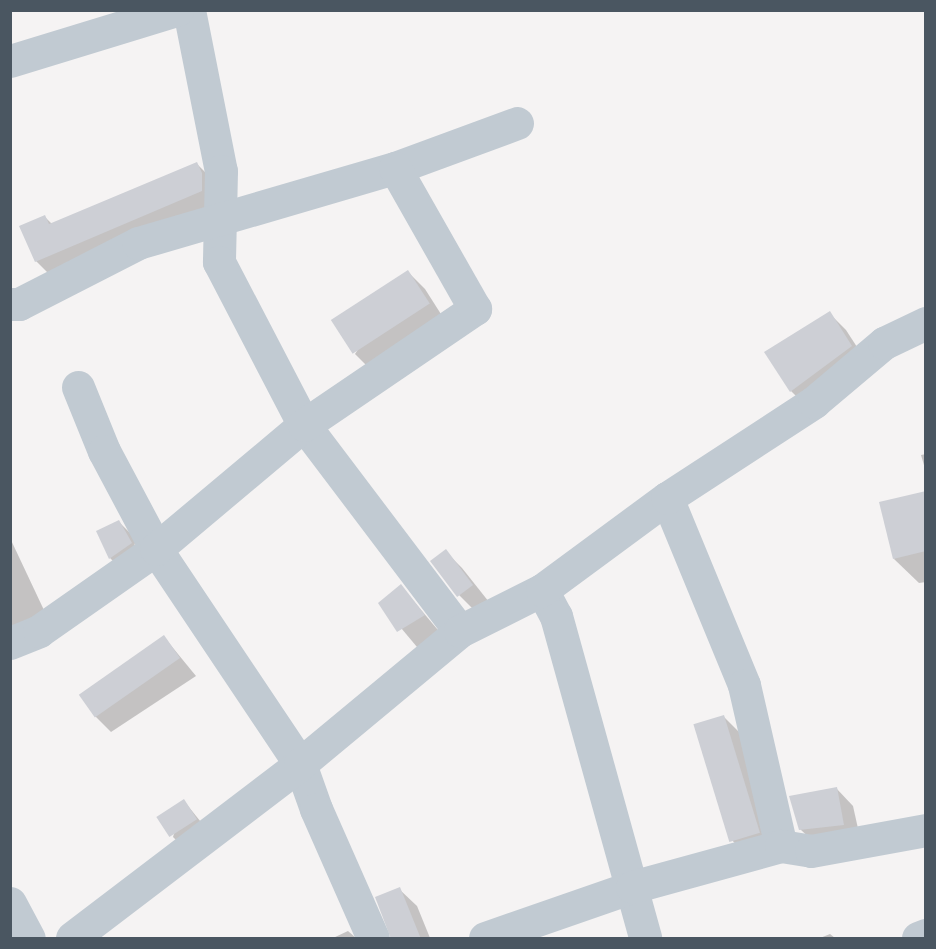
<!DOCTYPE html>
<style>
body{margin:0}
#map{position:relative;width:936px;height:949px;overflow:hidden;background:#f5f3f3;font-family:"Titillium Web",sans-serif}
div>[style]{position:absolute}
.shadow>*{inset:0;background:#0003;transform-origin:0 0}
.building>*{inset:0;background:#cdcfd5;transform-origin:0 0}
.minor>*{height:33px;margin:-16.5px;padding:0 16.5px;transform-origin:16.5px;border-radius:16.5px;background:#c1cad2}
span{translate:-50% -50%;white-space:nowrap;text-align:center;line-height:1.15;-webkit-text-stroke:4.5px #fff;paint-order:stroke}
.frame{position:absolute;inset:0;border:12px solid #4a5661;pointer-events:none}
</style>
<div id="map">
<div class="shadow">
<div style="clip-path:polygon(197px 164px,214px 181px,218px 208px,53px 278px,36px 261px,45px 217px,52px 224px)"></div>
<div style="clip-path:polygon(408px 272px,425px 289px,446px 322px,372px 371px,355px 354px)"></div>
<div style="clip-path:polygon(829px 313px,846px 330px,868px 364px,808px 408px,791px 391px)"></div>
<div style="clip-path:polygon(926px 454px,926px 472px,921px 455px)"></div>
<div style="clip-path:polygon(926px 492px,926px 582px,919px 583px,894px 559px)"></div>
<div style="clip-path:polygon(119px 522px,136px 539px,127px 575px,110px 558px,98px 531px)"></div>
<div style="clip-path:polygon(10px 538px,51px 625px,10px 644px)"></div>
<div style="clip-path:polygon(445px 551px,462px 568px,489px 602px,475px 611px,458px 594px,432px 561px)"></div>
<div style="left:401px;top:586px;width:61px;height:27px;rotate:50deg"></div>
<div style="clip-path:polygon(164px 637px,196px 676px,111px 732px,94px 715px)"></div>
<div style="clip-path:polygon(724px 717px,741px 734px,775px 850px,747px 856px,730px 838px)"></div>
<div style="clip-path:polygon(836px 788px,853px 806px,861px 842px,818px 846px,800px 829px)"></div>
<div style="clip-path:polygon(184px 801px,213px 837px,190px 854px,173px 837px)"></div>
<div style="clip-path:polygon(399px 889px,417px 906px,430px 938px,391px 938px)"></div>
<div style="clip-path:polygon(348px 931px,356px 938px,333px 938px)"></div>
<div style="clip-path:polygon(830px 934px,835px 938px,820px 938px)"></div>
</div>
<div class="building">
<div style="clip-path:polygon(197px 162px,202px 173px,202px 191px,35px 262px,19px 226px,45px 215px,49px 224px)"></div>
<div style="left:408px;top:270px;width:40px;height:92px;rotate:57deg"></div>
<div style="clip-path:polygon(830px 311px,852px 346px,790px 392px,764px 352px)"></div>
<div style="clip-path:polygon(926px 491px,926px 551px,893px 559px,879px 502px)"></div>
<div style="clip-path:polygon(119px 520px,132px 543px,109px 559px,96px 531px)"></div>
<div style="left:446px;top:549px;width:45px;height:20px;rotate:53deg"></div>
<div style="clip-path:polygon(401px 584px,425px 615px,397px 632px,378px 603px)"></div>
<div style="left:164px;top:635px;width:28px;height:104px;rotate:55deg"></div>
<div style="left:724px;top:715px;width:123px;height:32px;rotate:73deg"></div>
<div style="clip-path:polygon(837px 787px,844px 825px,799px 830px,789px 796px)"></div>
<div style="left:184px;top:799px;width:24px;height:33px;rotate:57deg"></div>
<div style="clip-path:polygon(400px 887px,421px 939px,391px 939px,375px 897px)"></div>
</div>
<div class="minor">
<div style="left:189px;top:10px;width:164px;rotate:78.8deg"></div>
<div style="left:221px;top:171px;width:91px;rotate:91.3deg"></div>
<div style="left:219px;top:262px;width:184px;rotate:62.5deg"></div>
<div style="left:304px;top:425px;width:258px;rotate:52.9deg"></div>
<div style="left:10px;top:61px;width:175px;rotate:-17deg"></div>
<div style="left:10px;top:304px;width:9px"></div>
<div style="left:19px;top:304px;width:134px;rotate:-27.1deg"></div>
<div style="left:138px;top:243px;width:268px;rotate:-16.3deg"></div>
<div style="left:395px;top:168px;width:130px;rotate:-20.2deg"></div>
<div style="left:78px;top:387px;width:69px;rotate:67.9deg"></div>
<div style="left:104px;top:451px;width:111px;rotate:62deg"></div>
<div style="left:156px;top:549px;width:259px;rotate:56.2deg"></div>
<div style="left:300px;top:764px;width:48px;rotate:70.4deg"></div>
<div style="left:316px;top:809px;width:141px;rotate:66.2deg"></div>
<div style="left:667px;top:498px;width:202px;rotate:67.6deg"></div>
<div style="left:744px;top:685px;width:165px;rotate:77.1deg"></div>
<div style="left:542px;top:590px;width:30px;rotate:62deg"></div>
<div style="left:556px;top:616px;width:334px;rotate:74.5deg"></div>
<div style="left:10px;top:643px;width:31px;rotate:-22deg"></div>
<div style="left:39px;top:631px;width:143px;rotate:-35deg"></div>
<div style="left:156px;top:549px;width:193px;rotate:-40deg"></div>
<div style="left:304px;top:425px;width:207px;rotate:-34.2deg"></div>
<div style="left:475px;top:309px;width:162px;rotate:-119.6deg"></div>
<div style="left:10px;top:903px;width:40px;rotate:62deg"></div>
<div style="left:72px;top:938px;width:287px;rotate:-37.3deg"></div>
<div style="left:300px;top:764px;width:208px;rotate:-39.7deg"></div>
<div style="left:460px;top:631px;width:92px;rotate:-26.6deg"></div>
<div style="left:542px;top:590px;width:155px;rotate:-36.4deg"></div>
<div style="left:667px;top:498px;width:176px;rotate:-33.1deg"></div>
<div style="left:814px;top:402px;width:92px;rotate:-40.1deg"></div>
<div style="left:884px;top:343px;width:47px;rotate:-25.5deg"></div>
<div style="left:485px;top:938px;width:156px;rotate:-19.1deg"></div>
<div style="left:632px;top:887px;width:155px;rotate:-15.4deg"></div>
<div style="left:781px;top:846px;width:30px;rotate:9deg"></div>
<div style="left:811px;top:851px;width:117px;rotate:-10.3deg"></div>
<div style="left:918px;top:938px;width:9px;rotate:-21deg"></div>
</div>
<div class="frame"></div>
</div>
